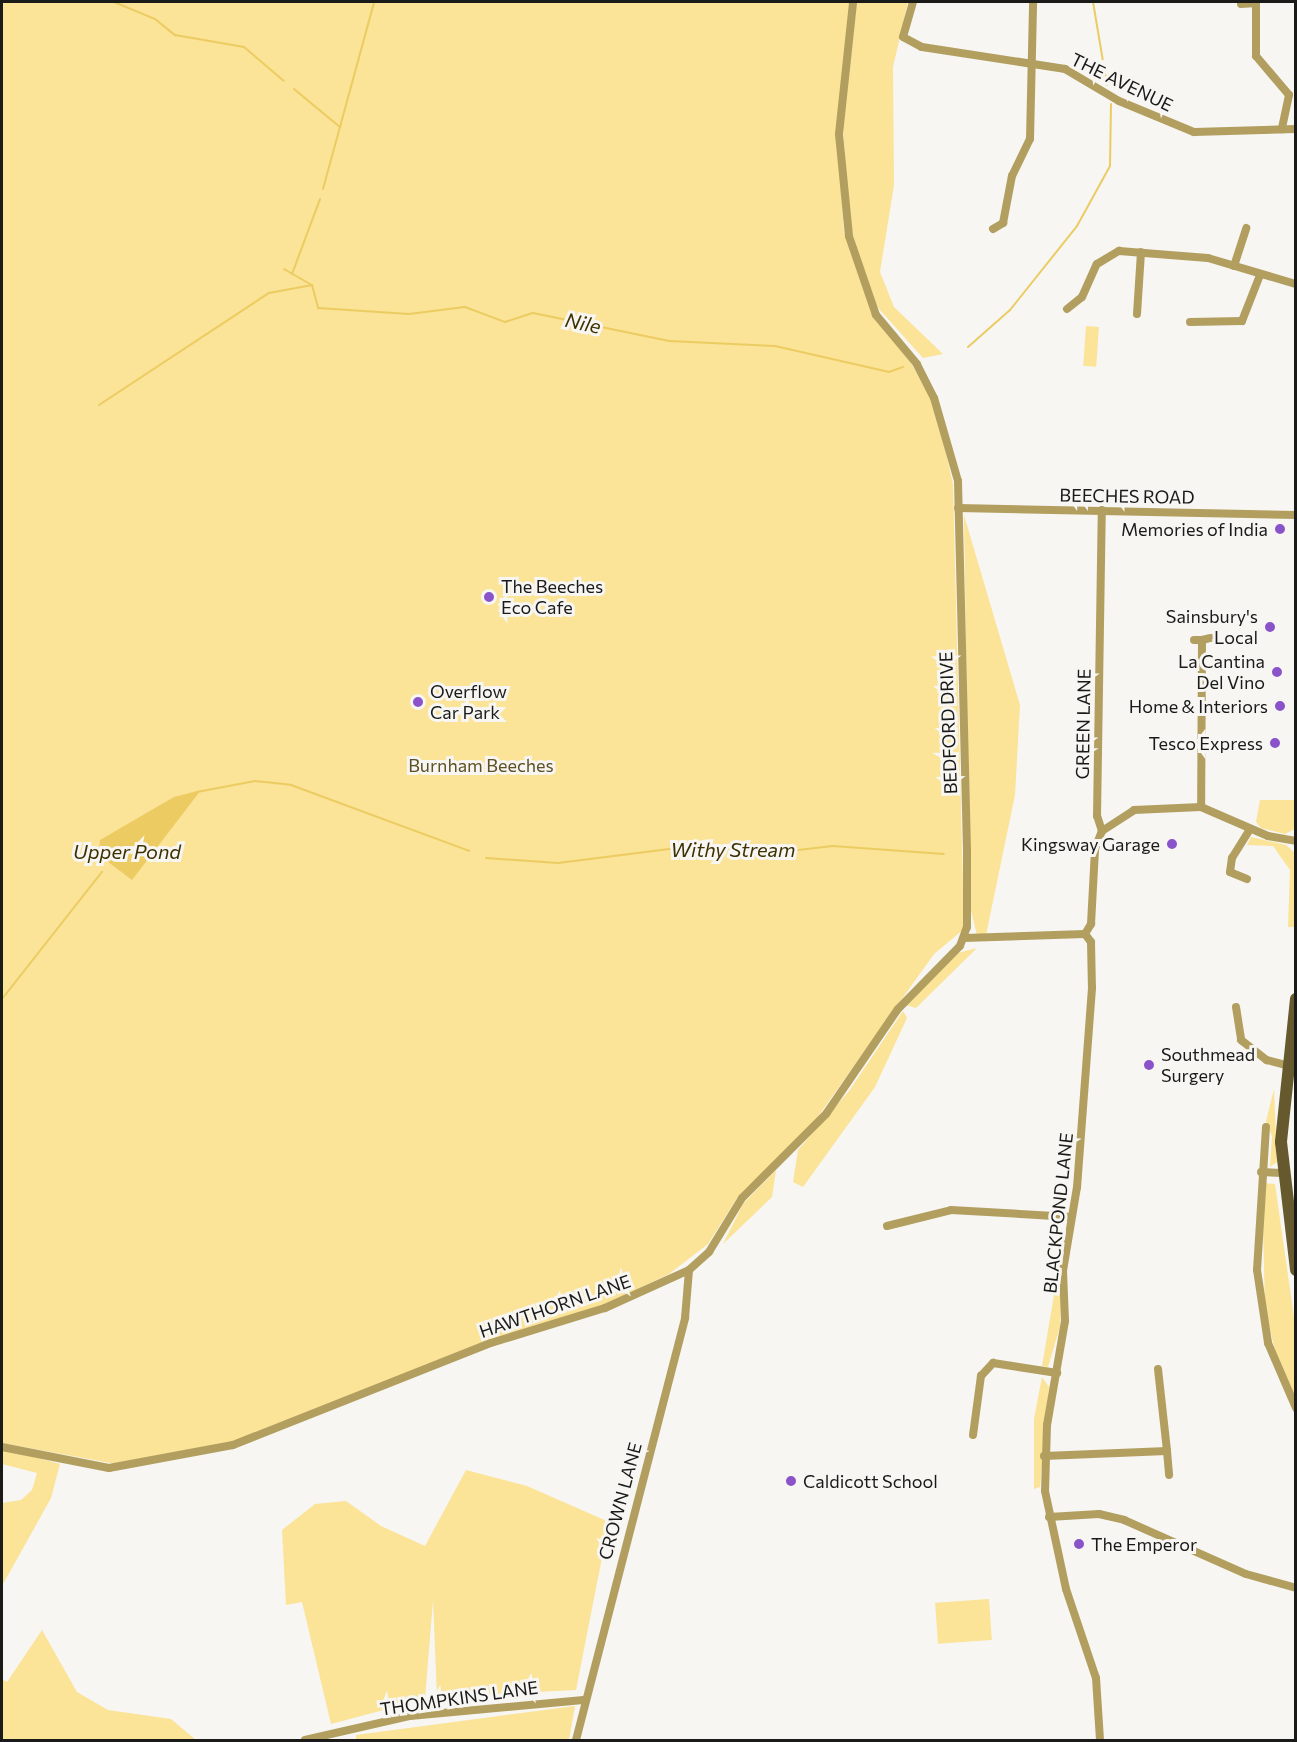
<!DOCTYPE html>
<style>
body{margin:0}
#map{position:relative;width:1297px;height:1742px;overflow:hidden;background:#f7f6f3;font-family:Commissioner,sans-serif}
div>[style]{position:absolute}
.green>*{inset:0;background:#fbe397;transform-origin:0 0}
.water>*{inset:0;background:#eccc62}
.stream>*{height:2px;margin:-1px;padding:0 1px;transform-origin:1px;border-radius:1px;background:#eccc62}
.minor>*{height:8px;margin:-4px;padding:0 4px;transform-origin:4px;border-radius:4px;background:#b29f60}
.primary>*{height:12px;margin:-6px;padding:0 6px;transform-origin:6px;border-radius:6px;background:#66592d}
.dots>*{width:16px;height:16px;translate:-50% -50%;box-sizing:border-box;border:3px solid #f7f6f3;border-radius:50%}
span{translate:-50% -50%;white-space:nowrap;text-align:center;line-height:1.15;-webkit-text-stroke:6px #f7f6f3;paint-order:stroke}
.street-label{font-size:18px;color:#1a1a19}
.poi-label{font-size:18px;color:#1a1a19}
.right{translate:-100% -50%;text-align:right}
.left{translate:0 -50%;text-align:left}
.park-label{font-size:18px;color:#5e5025}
.water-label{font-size:20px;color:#3e3101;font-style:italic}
.frame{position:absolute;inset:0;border:3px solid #1a1a19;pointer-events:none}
</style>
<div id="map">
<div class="green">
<div style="clip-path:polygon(2px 2px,850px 2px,837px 133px,844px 232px,876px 321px,900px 344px,934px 403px,953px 484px,964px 929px,934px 954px,814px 1122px,737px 1198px,708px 1244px,669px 1274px,604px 1305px,257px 1433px,216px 1447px,121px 1465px,2px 1443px)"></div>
<div style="clip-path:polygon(857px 2px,908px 2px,893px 67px,894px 185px,880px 272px,894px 307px,943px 354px,923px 358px,871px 300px,849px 220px,843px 124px)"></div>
<div style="left:1086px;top:326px;width:13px;height:40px;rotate:4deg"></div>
<div style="clip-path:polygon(964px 515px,1020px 705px,1015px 795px,986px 935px,977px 935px,970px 906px)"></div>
<div style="clip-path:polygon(1260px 800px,1295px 800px,1295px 829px,1285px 834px,1261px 828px,1256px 822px)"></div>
<div style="clip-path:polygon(1251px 837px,1286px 845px,1295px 853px,1295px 927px,1288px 927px,1290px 870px,1273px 846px,1247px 845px)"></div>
<div style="clip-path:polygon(977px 948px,916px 1008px,906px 1005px,954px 954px)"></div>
<div style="clip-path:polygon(903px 1011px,907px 1018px,875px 1087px,803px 1187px,793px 1182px,798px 1150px,849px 1091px)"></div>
<div style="clip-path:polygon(1274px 1089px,1277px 1162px,1270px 1167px,1272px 1136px,1266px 1121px)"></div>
<div style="clip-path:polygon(776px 1170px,772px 1197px,723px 1244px,743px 1204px)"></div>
<div style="clip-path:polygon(1262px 1183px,1275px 1184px,1295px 1324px,1295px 1398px,1277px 1359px,1265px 1308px)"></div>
<div style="clip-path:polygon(1055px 1289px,1061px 1296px,1060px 1327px,1048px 1367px,1042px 1366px)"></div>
<div style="clip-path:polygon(1042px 1377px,1049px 1387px,1040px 1487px,1034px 1489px,1034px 1419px)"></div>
<div style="clip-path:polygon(2px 1448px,60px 1464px,51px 1498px,2px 1586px,2px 1503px,21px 1500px,32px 1490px,37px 1473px,2px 1464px)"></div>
<div style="clip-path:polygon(466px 1470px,527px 1486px,609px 1522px,576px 1690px,437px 1697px,433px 1600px,425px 1699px,331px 1724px,302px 1602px,286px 1605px,282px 1530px,315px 1504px,346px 1501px,381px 1526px,425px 1546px)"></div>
<div style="left:989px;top:1599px;width:41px;height:54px;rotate:86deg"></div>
<div style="clip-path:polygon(42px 1630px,77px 1692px,108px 1710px,171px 1719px,196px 1740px,2px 1740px,2px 1679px,7px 1682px)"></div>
<div style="clip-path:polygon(575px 1706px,569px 1740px,356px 1740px,356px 1735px)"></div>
</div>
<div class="water">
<div style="clip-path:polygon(201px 790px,132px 880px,99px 855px,100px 840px,174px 797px)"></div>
</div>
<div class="stream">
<div style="left:114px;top:2px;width:44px;rotate:22.5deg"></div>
<div style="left:155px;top:19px;width:26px;rotate:39deg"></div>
<div style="left:175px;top:35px;width:70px;rotate:9.9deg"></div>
<div style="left:244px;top:47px;width:52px;rotate:40.4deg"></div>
<div style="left:1093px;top:2px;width:84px;rotate:80.4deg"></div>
<div style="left:294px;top:89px;width:60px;rotate:39.6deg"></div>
<div style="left:323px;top:189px;width:194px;rotate:-74.7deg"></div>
<div style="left:284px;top:269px;width:32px;rotate:30deg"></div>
<div style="left:312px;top:285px;width:24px;rotate:75deg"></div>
<div style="left:318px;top:308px;width:91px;rotate:3.8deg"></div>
<div style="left:409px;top:314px;width:56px;rotate:-7.1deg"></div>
<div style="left:465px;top:307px;width:43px;rotate:20.6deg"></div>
<div style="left:505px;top:322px;width:29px;rotate:-18deg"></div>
<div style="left:533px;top:313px;width:139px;rotate:11.6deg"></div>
<div style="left:669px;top:341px;width:106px;rotate:2.7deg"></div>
<div style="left:775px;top:346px;width:117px;rotate:12.8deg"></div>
<div style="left:889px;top:372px;width:15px;rotate:-20deg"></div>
<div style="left:292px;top:274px;width:80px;rotate:-69.5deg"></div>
<div style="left:968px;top:347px;width:56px;rotate:-41.4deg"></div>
<div style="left:1010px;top:310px;width:107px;rotate:-51.4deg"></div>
<div style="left:1077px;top:226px;width:68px;rotate:-61.2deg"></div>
<div style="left:1110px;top:166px;width:62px;rotate:-89.1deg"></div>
<div style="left:99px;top:405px;width:204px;rotate:-33.4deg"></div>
<div style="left:269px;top:293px;width:44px;rotate:-10.5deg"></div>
<div style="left:197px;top:792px;width:59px;rotate:-10.7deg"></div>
<div style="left:255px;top:781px;width:36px;rotate:6deg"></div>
<div style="left:291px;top:785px;width:190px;rotate:20.3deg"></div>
<div style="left:486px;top:858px;width:72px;rotate:4deg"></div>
<div style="left:558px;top:863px;width:136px;rotate:-7.2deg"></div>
<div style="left:693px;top:846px;width:79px;rotate:5.1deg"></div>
<div style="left:772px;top:853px;width:61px;rotate:-6.5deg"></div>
<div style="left:833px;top:846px;width:111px;rotate:4.1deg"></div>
<div style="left:2px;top:999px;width:162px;rotate:-51.8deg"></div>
</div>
<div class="minor">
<div style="left:913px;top:2px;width:36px;rotate:106deg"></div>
<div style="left:903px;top:37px;width:21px;rotate:28deg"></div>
<div style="left:922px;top:47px;width:145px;rotate:8.7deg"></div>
<div style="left:1065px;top:69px;width:63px;rotate:30.7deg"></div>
<div style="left:1119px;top:101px;width:81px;rotate:22.5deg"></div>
<div style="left:1194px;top:132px;width:102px;rotate:-1.7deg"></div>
<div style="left:1256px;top:2px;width:54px;rotate:90deg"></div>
<div style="left:1256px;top:56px;width:51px;rotate:49.8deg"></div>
<div style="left:1289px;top:95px;width:35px;rotate:102deg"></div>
<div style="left:1241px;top:4px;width:15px;rotate:-4deg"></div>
<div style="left:993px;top:229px;width:12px;rotate:-31deg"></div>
<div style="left:1003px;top:223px;width:48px;rotate:-79.2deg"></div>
<div style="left:1012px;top:176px;width:41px;rotate:-64.1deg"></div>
<div style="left:1030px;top:139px;width:137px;rotate:-88.7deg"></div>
<div style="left:1234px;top:266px;width:40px;rotate:-72deg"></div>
<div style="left:1067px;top:309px;width:19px;rotate:-39deg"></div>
<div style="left:1082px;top:297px;width:36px;rotate:-66deg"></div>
<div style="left:1097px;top:264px;width:26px;rotate:-31deg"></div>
<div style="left:1119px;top:251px;width:89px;rotate:4.5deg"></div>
<div style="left:1208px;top:258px;width:92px;rotate:16.5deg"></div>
<div style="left:1137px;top:314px;width:62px;rotate:-86.3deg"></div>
<div style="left:1190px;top:322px;width:52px;rotate:-1.1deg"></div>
<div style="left:1242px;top:321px;width:49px;rotate:-68.6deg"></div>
<div style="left:958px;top:508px;width:338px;rotate:1.2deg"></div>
<div style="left:1194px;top:640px;width:8px"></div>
<div style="left:1202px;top:640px;width:167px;rotate:90.3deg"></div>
<div style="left:1202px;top:640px;width:9px;rotate:-13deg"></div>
<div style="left:1102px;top:831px;width:38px;rotate:-33deg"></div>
<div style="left:1134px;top:810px;width:67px;rotate:-2.6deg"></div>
<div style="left:1201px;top:807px;width:73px;rotate:23.4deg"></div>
<div style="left:1268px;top:836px;width:28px;rotate:10deg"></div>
<div style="left:1247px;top:879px;width:18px;rotate:-158deg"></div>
<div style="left:1230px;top:872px;width:14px;rotate:-82deg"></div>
<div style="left:1232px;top:858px;width:34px;rotate:-58deg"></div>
<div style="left:1085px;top:934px;width:10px;rotate:53deg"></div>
<div style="left:1091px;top:942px;width:46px;rotate:88.8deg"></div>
<div style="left:1092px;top:988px;width:200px;rotate:94.3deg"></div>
<div style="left:1077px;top:1187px;width:85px;rotate:99.5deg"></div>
<div style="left:1063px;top:1271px;width:50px;rotate:87.7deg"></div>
<div style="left:1065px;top:1321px;width:106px;rotate:99.8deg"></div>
<div style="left:1047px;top:1425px;width:66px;rotate:91.7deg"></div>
<div style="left:1045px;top:1491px;width:100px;rotate:77.9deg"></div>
<div style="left:1066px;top:1589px;width:94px;rotate:71.4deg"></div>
<div style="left:1096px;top:1678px;width:62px;rotate:86.3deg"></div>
<div style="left:1085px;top:934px;width:12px;rotate:-59deg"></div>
<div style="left:1091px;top:924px;width:75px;rotate:-86.9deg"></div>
<div style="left:1095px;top:849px;width:19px;rotate:-69deg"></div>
<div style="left:1102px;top:831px;width:16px;rotate:-108deg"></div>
<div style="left:1097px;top:816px;width:306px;rotate:-89.1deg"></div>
<div style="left:964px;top:938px;width:121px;rotate:-1.9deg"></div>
<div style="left:1236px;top:1007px;width:33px;rotate:81deg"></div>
<div style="left:1241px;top:1040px;width:33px;rotate:38deg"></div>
<div style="left:1267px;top:1060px;width:20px;rotate:15deg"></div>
<div style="left:1266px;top:1127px;width:143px;rotate:93.6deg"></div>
<div style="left:1257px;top:1270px;width:74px;rotate:81.4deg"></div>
<div style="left:1268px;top:1343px;width:71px;rotate:66.7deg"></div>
<div style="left:1261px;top:1172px;width:21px;rotate:3deg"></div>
<div style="left:887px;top:1226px;width:66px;rotate:-14deg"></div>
<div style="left:951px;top:1210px;width:120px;rotate:3.3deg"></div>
<div style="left:1158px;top:1369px;width:82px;rotate:83.7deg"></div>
<div style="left:973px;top:1435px;width:60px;rotate:-82.3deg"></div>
<div style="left:981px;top:1376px;width:18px;rotate:-47deg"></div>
<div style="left:993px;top:1363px;width:65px;rotate:8.9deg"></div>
<div style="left:2px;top:1447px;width:109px;rotate:11.1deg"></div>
<div style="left:109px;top:1468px;width:126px;rotate:-10.5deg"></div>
<div style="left:233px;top:1445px;width:277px;rotate:-21.6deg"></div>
<div style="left:491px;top:1343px;width:119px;rotate:-17.1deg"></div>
<div style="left:605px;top:1308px;width:92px;rotate:-24.3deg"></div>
<div style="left:689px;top:1270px;width:27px;rotate:-42deg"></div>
<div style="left:709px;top:1252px;width:63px;rotate:-58.6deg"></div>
<div style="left:742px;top:1198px;width:119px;rotate:-45deg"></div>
<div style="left:826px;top:1114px;width:127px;rotate:-55.6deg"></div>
<div style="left:898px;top:1009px;width:88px;rotate:-45.5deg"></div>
<div style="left:960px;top:946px;width:20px;rotate:-70deg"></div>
<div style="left:967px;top:927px;width:77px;rotate:-90deg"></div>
<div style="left:967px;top:850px;width:369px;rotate:-91.4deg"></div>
<div style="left:958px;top:481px;width:86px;rotate:-106.1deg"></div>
<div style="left:934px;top:398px;width:38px;rotate:-117deg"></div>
<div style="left:917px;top:364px;width:64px;rotate:-129.9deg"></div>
<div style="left:876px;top:315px;width:83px;rotate:-108.9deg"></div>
<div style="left:849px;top:236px;width:102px;rotate:-95.6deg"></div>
<div style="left:839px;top:134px;width:133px;rotate:-83.9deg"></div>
<div style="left:1044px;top:1456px;width:123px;rotate:-2.3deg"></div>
<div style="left:1167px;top:1451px;width:24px;rotate:85deg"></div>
<div style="left:1049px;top:1517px;width:50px;rotate:-3.4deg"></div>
<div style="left:1099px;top:1514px;width:26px;rotate:13deg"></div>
<div style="left:1124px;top:1520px;width:133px;rotate:23.9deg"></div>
<div style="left:1246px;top:1574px;width:52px;rotate:15.6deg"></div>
<div style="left:305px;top:1740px;width:108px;rotate:-12.9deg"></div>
<div style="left:410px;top:1716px;width:174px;rotate:-5.3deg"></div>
<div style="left:576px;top:1740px;width:436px;rotate:-75.5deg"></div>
<div style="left:685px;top:1318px;width:48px;rotate:-85.2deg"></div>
</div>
<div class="primary">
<div style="left:1296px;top:999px;width:144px;rotate:96deg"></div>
<div style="left:1281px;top:1142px;width:129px;rotate:83.3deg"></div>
</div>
<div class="dots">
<div style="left:1280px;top:529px;background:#8a53ca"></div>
<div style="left:489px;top:597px;background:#8a53ca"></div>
<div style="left:1270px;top:627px;background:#8a53ca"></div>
<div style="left:1277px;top:672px;background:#8a53ca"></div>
<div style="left:418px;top:702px;background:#8a53ca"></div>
<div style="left:1280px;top:706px;background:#8a53ca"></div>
<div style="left:1275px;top:743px;background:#8a53ca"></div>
<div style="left:1172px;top:844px;background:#8a53ca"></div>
<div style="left:1149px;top:1065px;background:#8a53ca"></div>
<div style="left:791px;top:1481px;background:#8a53ca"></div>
<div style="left:1079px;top:1544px;background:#8a53ca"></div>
</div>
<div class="street-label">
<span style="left:1122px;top:82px;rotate:26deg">THE AVENUE</span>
<span style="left:1127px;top:496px;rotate:1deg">BEECHES ROAD</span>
<span style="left:948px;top:723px;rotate:-92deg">BEDFORD DRIVE</span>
<span style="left:1083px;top:724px;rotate:-89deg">GREEN LANE</span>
<span style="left:1058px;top:1213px;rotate:-84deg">BLACKPOND LANE</span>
<span style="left:555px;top:1306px;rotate:-19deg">HAWTHORN LANE</span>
<span style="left:620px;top:1501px;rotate:-75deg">CROWN LANE</span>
<span style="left:459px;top:1698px;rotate:-8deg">THOMPKINS LANE</span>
</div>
<div class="poi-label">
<span class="right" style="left:1268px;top:529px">Memories of India</span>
<span class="left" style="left:501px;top:597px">The Beeches<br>Eco Cafe</span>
<span class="right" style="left:1258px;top:627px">Sainsbury's<br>Local</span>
<span class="right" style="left:1265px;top:672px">La Cantina<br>Del Vino</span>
<span class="left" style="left:430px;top:702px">Overflow<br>Car Park</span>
<span class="right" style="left:1268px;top:706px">Home &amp; Interiors</span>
<span class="right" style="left:1263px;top:743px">Tesco Express</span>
<span class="right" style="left:1160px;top:844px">Kingsway Garage</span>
<span class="left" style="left:1161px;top:1065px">Southmead<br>Surgery</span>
<span class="left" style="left:803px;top:1481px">Caldicott School</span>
<span class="left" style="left:1091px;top:1544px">The Emperor</span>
</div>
<div class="park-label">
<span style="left:481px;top:765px">Burnham Beeches</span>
</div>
<div class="water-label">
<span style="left:583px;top:323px;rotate:12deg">Nile</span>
<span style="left:733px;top:849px">Withy Stream</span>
<span style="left:127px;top:851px">Upper Pond</span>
</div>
<div class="frame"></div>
</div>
